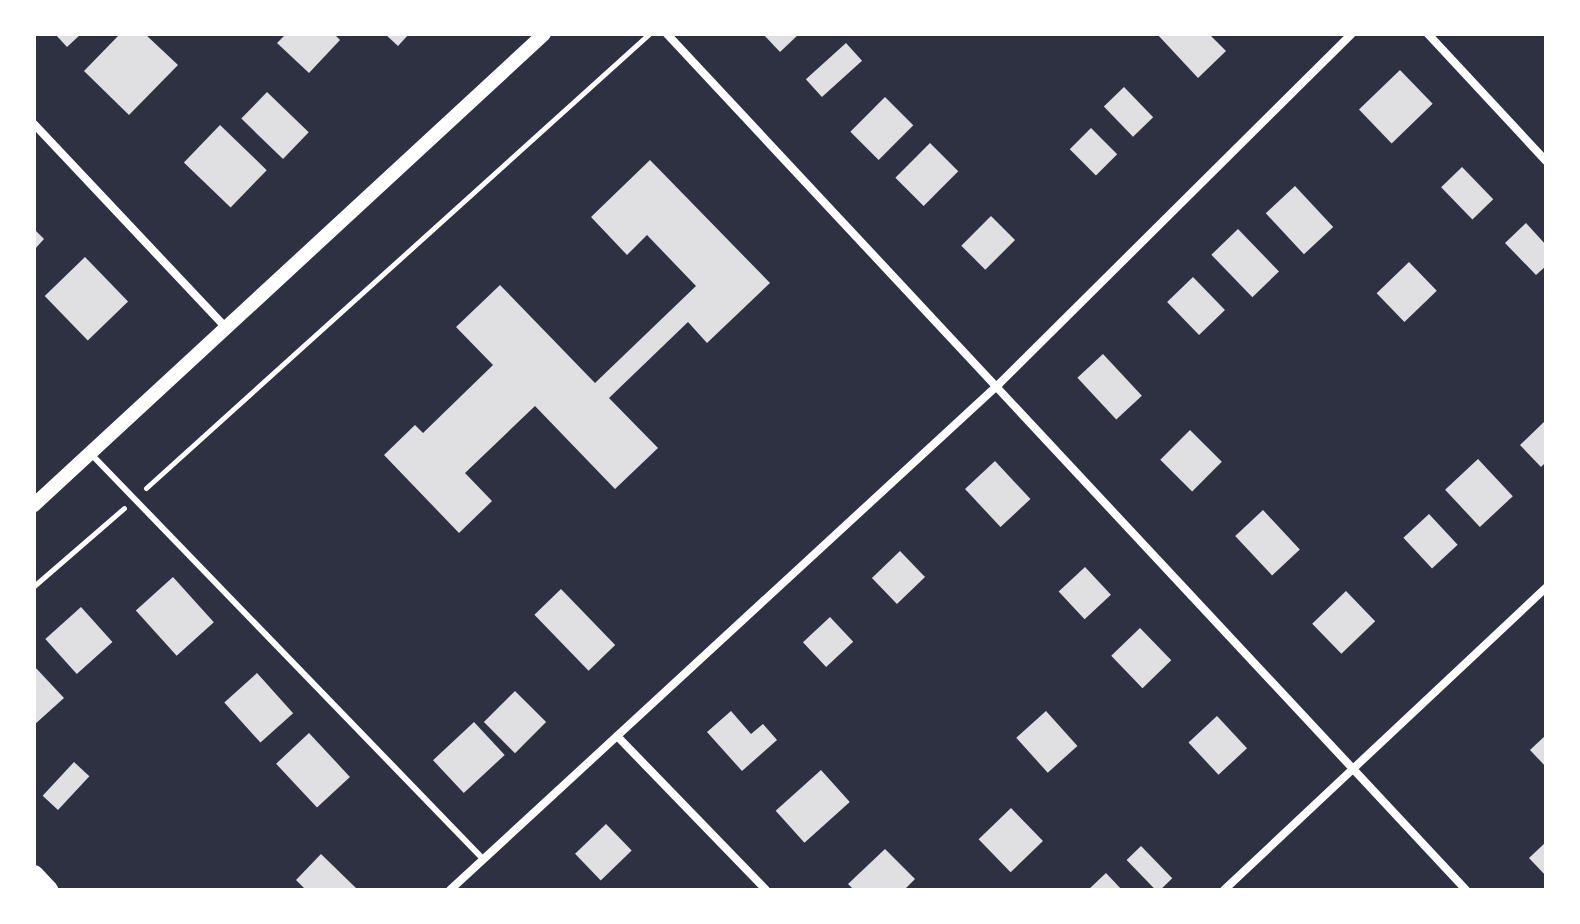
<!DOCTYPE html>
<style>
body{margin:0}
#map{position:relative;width:1580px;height:924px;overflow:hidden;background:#2d3142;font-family:Helvetica,sans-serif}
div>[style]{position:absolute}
.building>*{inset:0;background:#e0e0e3;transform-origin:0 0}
.path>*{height:5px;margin:-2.5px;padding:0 2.5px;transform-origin:2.5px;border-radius:2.5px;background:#fff}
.service>*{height:6px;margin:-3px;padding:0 3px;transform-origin:3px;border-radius:3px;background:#fff}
.minor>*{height:8px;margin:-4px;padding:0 4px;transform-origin:4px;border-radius:4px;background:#fff}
.tertiary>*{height:14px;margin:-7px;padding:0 7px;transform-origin:7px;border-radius:7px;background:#fff}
.primary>*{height:20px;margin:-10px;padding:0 10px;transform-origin:10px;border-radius:10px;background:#fff}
span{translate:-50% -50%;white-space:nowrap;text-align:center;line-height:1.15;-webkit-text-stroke:6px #fff;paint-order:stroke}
.frame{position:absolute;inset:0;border:36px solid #fff;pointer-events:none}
</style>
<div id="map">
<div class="building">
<div style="clip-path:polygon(55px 34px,81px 34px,67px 47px)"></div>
<div style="clip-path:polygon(120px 34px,145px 34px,178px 65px,129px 115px,84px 71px)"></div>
<div style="clip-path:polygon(286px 34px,334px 34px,340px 40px,309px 73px,277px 43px)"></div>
<div style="clip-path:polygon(385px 34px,409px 34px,398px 46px)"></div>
<div style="clip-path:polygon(763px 34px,799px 34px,780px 52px)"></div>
<div style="clip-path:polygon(1157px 34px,1209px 34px,1226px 51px,1198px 78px)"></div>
<div style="left:846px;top:43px;width:24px;height:54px;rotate:48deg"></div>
<div style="left:1400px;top:70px;width:47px;height:57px;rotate:46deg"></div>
<div style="left:1124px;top:87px;width:42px;height:28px;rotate:46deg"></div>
<div style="left:267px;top:92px;width:58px;height:37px;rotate:44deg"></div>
<div style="left:885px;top:97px;width:40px;height:49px;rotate:45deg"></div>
<div style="left:220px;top:125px;width:65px;height:52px;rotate:44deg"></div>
<div style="left:1091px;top:128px;width:37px;height:30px;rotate:45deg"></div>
<div style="left:930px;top:143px;width:40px;height:49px;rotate:45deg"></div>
<div style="clip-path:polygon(650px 160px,770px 283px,707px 343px,688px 322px,609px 398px,658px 448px,615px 489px,535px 406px,465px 473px,492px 501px,459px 533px,384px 455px,415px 425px,423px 433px,493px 365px,456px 327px,500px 285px,595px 383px,696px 286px,647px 235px,627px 255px,591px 217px)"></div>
<div style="left:1462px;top:167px;width:45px;height:29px;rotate:46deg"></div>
<div style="left:1295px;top:186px;width:56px;height:40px;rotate:47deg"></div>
<div style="left:991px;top:216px;width:34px;height:42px;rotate:45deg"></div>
<div style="clip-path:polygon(1526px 223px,1546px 245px,1546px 266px,1536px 275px,1505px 243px)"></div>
<div style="clip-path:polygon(34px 229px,44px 239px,34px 250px)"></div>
<div style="left:1238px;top:229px;width:59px;height:37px;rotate:46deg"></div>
<div style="left:85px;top:257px;width:62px;height:56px;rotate:46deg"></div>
<div style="left:1409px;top:262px;width:40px;height:45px;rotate:46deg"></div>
<div style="left:1193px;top:277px;width:46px;height:36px;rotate:46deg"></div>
<div style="left:1103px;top:354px;width:57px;height:35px;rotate:47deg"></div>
<div style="clip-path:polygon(1546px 420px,1546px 462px,1541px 467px,1520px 445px)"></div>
<div style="left:1190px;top:430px;width:45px;height:42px;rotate:45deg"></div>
<div style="left:1478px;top:459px;width:51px;height:45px;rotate:47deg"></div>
<div style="left:995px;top:461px;width:52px;height:41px;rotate:47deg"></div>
<div style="left:1263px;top:510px;width:54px;height:38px;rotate:47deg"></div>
<div style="left:1429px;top:514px;width:42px;height:35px;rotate:47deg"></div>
<div style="left:900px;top:551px;width:36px;height:39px;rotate:46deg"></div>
<div style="left:1085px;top:567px;width:38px;height:36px;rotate:47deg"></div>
<div style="left:173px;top:577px;width:61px;height:50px;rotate:48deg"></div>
<div style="left:561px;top:589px;width:78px;height:37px;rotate:46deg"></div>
<div style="left:1346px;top:591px;width:42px;height:47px;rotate:46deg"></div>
<div style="left:81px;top:607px;width:47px;height:48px;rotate:48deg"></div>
<div style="left:830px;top:617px;width:34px;height:37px;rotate:47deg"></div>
<div style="left:1140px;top:628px;width:45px;height:40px;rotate:46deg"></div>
<div style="clip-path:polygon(34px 666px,64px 698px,34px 725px)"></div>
<div style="left:257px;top:673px;width:54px;height:44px;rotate:48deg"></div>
<div style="left:515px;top:691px;width:44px;height:44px;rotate:45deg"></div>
<div style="clip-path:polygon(731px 711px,751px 734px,763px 724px,777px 740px,742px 771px,707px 732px)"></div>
<div style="left:1046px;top:711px;width:47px;height:40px;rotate:48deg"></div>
<div style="left:1217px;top:716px;width:44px;height:39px;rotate:47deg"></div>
<div style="left:474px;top:722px;width:45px;height:56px;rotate:47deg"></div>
<div style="left:309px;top:733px;width:60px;height:45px;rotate:47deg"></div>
<div style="clip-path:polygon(1546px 735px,1546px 767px,1530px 750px)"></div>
<div style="left:74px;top:762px;width:21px;height:46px;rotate:43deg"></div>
<div style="left:821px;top:770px;width:43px;height:61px;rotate:48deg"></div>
<div style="left:1011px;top:808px;width:46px;height:45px;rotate:46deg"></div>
<div style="left:606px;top:824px;width:37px;height:43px;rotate:46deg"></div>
<div style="clip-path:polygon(1546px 842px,1546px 876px,1529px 858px)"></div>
<div style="left:1141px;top:846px;width:45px;height:20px;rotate:46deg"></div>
<div style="clip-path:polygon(885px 849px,915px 879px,904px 890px,854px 890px,848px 884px)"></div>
<div style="clip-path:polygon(321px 854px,358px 890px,306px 890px,296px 880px)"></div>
<div style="clip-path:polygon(1106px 873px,1122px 890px,1088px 890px)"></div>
</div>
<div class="path">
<div style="left:146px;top:488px;width:678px;rotate:-42.07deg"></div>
<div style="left:34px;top:586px;width:119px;rotate:-40.9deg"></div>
</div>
<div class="service">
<div style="left:91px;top:454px;width:564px;rotate:45.93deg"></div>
</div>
<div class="minor">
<div style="left:667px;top:34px;width:1171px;rotate:46.97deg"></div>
<div style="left:1428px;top:34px;width:173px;rotate:47.1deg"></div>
<div style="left:34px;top:124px;width:280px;rotate:46.7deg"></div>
<div style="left:617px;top:736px;width:214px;rotate:45.9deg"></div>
<div style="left:450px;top:890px;width:747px;rotate:-42.67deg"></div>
<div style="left:999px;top:384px;width:497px;rotate:-44.8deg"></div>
<div style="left:1224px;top:890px;width:441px;rotate:-43.2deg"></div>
</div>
<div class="tertiary">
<div style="left:34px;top:505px;width:694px;rotate:-42.72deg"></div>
</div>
<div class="primary">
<div style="left:34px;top:875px;width:21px;rotate:47deg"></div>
</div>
<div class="frame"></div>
</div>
